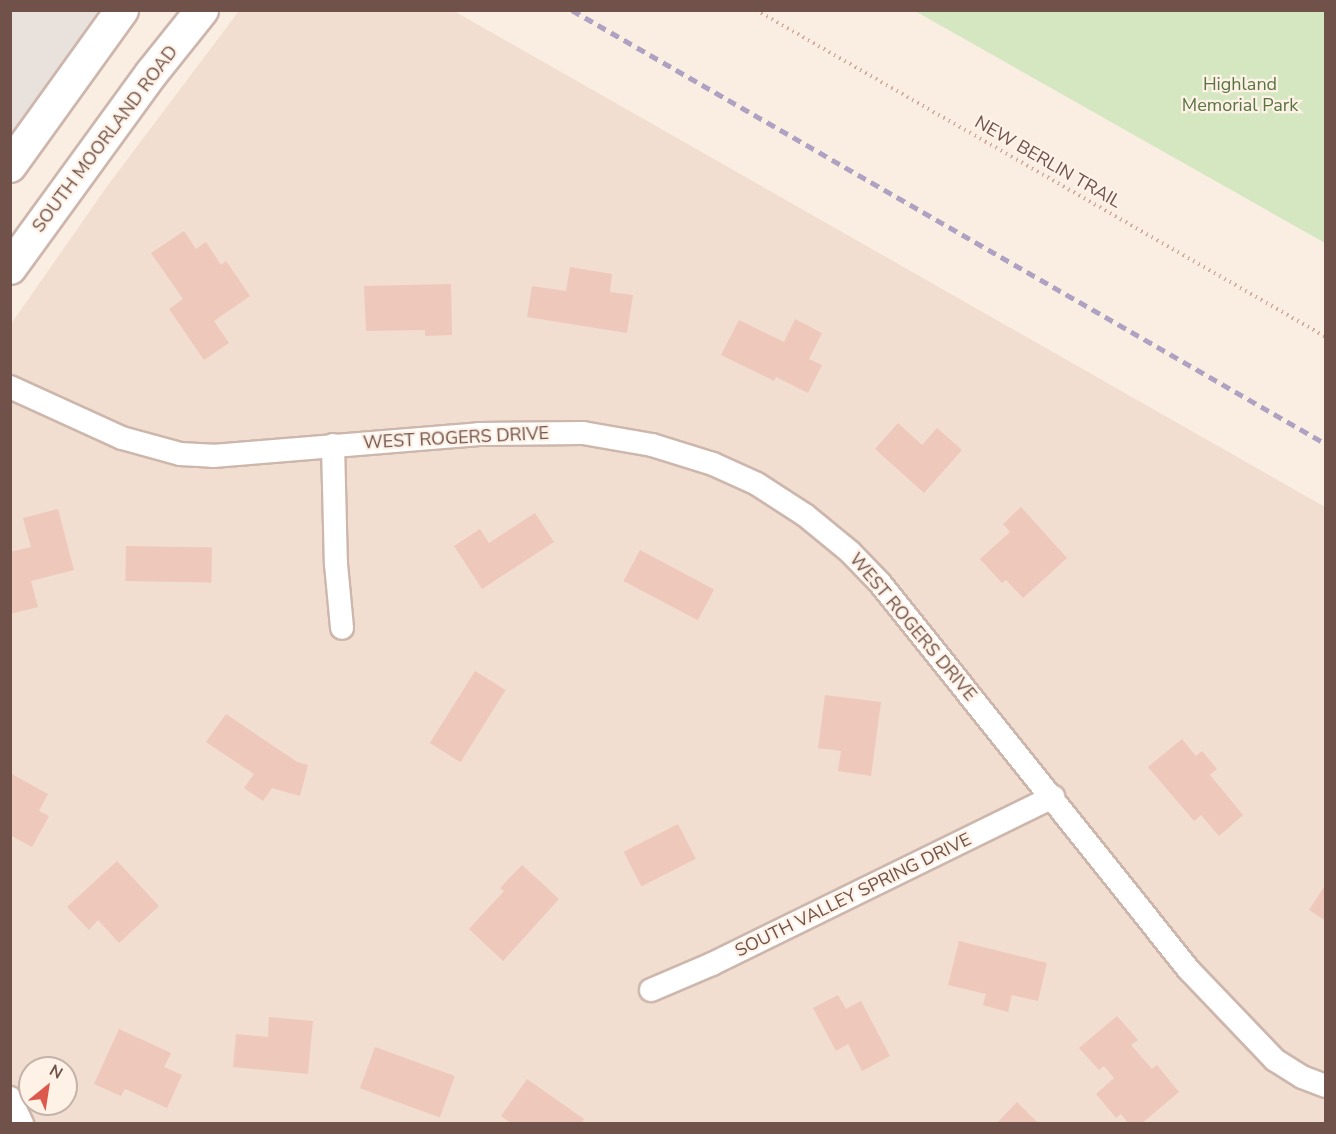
<!DOCTYPE html>
<style>
body{margin:0}
#map{position:relative;width:1336px;height:1134px;overflow:hidden;background:#faede1;font-family:"Nunito Sans",sans-serif}
div>[style]{position:absolute}
.residential>*{inset:0;background:#f1ded0}
.industrial>*{inset:0;background:#e9e1dc}
.green>*{inset:0;background:#d5e7c1}
.building>*{inset:0;background:#eec8ba;transform-origin:0 0}
.path>*{height:4px;margin-top:-2px;transform-origin:0;background:repeating-linear-gradient(90deg,#d2ab9e 0 1.5px,transparent 0 6px)}
.roads{filter:drop-shadow(2px 0 #cdb6ac) drop-shadow(-2px 0 #cdb6ac) drop-shadow(0 2px #cdb6ac) drop-shadow(0 -2px #cdb6ac)}
.minor>*{height:22px;margin:-11px;padding:0 11px;transform-origin:11px;border-radius:11px;background:#fff}
.secondary>*{height:32px;margin:-16px;padding:0 16px;transform-origin:16px;border-radius:16px;background:#fff}
.rail>*{height:4.5px;margin-top:-2.25px;transform-origin:0;background:repeating-linear-gradient(90deg,#afa1c2 0 9px,transparent 0 15px)}
span{translate:-50% -50%;white-space:nowrap;text-align:center;line-height:1.15;-webkit-text-stroke:4.5px #fef2e7;paint-order:stroke}
.park-label{font-size:18px;color:#587542}
.street-label{font-size:18px;color:#70524a}
.frame{position:absolute;inset:0;border:12px solid #70524a;pointer-events:none}
.north{position:absolute;left:18px;top:1056px;width:60px;height:60px;box-sizing:border-box;background:#fef2e7;border:2px solid #c5b2a8;border-radius:50%;rotate:30deg;font-size:16px;font-weight:700;line-height:24px;text-align:center;color:#70524a}
.north::after{content:'';display:block;margin:auto;width:21px;height:27px;background:#de594d;clip-path:polygon(50% 0,100% 100%,50% 72%,0 100%)}
</style>
<div id="map">
<div class="residential">
<div style="clip-path:polygon(evenodd,239px 11px,454px 11px,1325px 507px,1325px 1123px,11px 1124px,11px 324px,108px 185px,239px 11px,30px 1068px,66px 1068px,66px 1104px,30px 1104px,30px 1068px)"></div>
</div>
<div class="industrial">
<div style="clip-path:polygon(11px 11px,122px 11px,11px 166px)"></div>
</div>
<div class="green">
<div style="clip-path:polygon(915px 11px,1325px 11px,1325px 243px)"></div>
</div>
<div class="building">
<div style="clip-path:polygon(184px 231px,196px 249px,206px 242px,221px 265px,226px 261px,250px 296px,214px 321px,229px 343px,204px 360px,169px 309px,183px 299px,151px 253px)"></div>
<div style="clip-path:polygon(570px 267px,612px 274px,610px 292px,633px 295px,627px 333px,527px 317px,532px 286px,566px 291px)"></div>
<div style="clip-path:polygon(451px 284px,452px 335px,425px 336px,425px 330px,366px 331px,364px 286px)"></div>
<div style="clip-path:polygon(795px 319px,822px 333px,809px 359px,822px 365px,808px 393px,776px 377px,774px 381px,721px 355px,739px 320px,784px 342px)"></div>
<div style="clip-path:polygon(898px 423px,922px 445px,937px 428px,962px 450px,924px 493px,875px 449px)"></div>
<div style="clip-path:polygon(1021px 507px,1067px 558px,1023px 598px,1006px 580px,1002px 583px,980px 559px,1010px 532px,1003px 524px)"></div>
<div style="clip-path:polygon(58px 509px,74px 570px,31px 581px,38px 607px,10px 614px,10px 552px,31px 547px,23px 518px)"></div>
<div style="clip-path:polygon(535px 513px,554px 542px,482px 589px,454px 546px,480px 529px,489px 543px)"></div>
<div style="left:126px;top:546px;width:86px;height:35px;rotate:1deg"></div>
<div style="left:640px;top:550px;width:84px;height:35px;rotate:28deg"></div>
<div style="left:475px;top:671px;width:36px;height:85px;rotate:32deg"></div>
<div style="clip-path:polygon(825px 695px,881px 702px,871px 776px,838px 771px,841px 751px,818px 748px)"></div>
<div style="clip-path:polygon(226px 714px,297px 762px,308px 765px,300px 796px,272px 788px,263px 801px,244px 788px,254px 774px,206px 742px)"></div>
<div style="clip-path:polygon(1182px 739px,1196px 756px,1202px 751px,1217px 769px,1210px 775px,1243px 815px,1219px 836px,1201px 815px,1194px 821px,1148px 767px)"></div>
<div style="clip-path:polygon(10px 773px,48px 794px,39px 811px,49px 816px,32px 847px,10px 835px)"></div>
<div style="left:678px;top:824px;width:39px;height:61px;rotate:63deg"></div>
<div style="clip-path:polygon(117px 861px,159px 906px,119px 943px,98px 920px,89px 930px,67px 907px)"></div>
<div style="clip-path:polygon(522px 865px,559px 899px,503px 961px,469px 929px,504px 891px,500px 888px)"></div>
<div style="clip-path:polygon(1326px 884px,1326px 921px,1309px 910px)"></div>
<div style="clip-path:polygon(959px 941px,1047px 963px,1038px 1001px,1012px 995px,1008px 1012px,983px 1005px,986px 994px,948px 985px)"></div>
<div style="clip-path:polygon(838px 995px,846px 1009px,861px 1001px,890px 1056px,862px 1071px,848px 1044px,836px 1051px,813px 1008px)"></div>
<div style="clip-path:polygon(1117px 1016px,1138px 1040px,1131px 1045px,1152px 1069px,1157px 1065px,1179px 1092px,1141px 1124px,1129px 1124px,1121px 1114px,1116px 1118px,1096px 1094px,1114px 1078px,1104px 1066px,1099px 1070px,1079px 1048px)"></div>
<div style="clip-path:polygon(269px 1017px,313px 1021px,308px 1074px,233px 1067px,236px 1034px,268px 1037px)"></div>
<div style="clip-path:polygon(119px 1029px,171px 1053px,164px 1067px,182px 1075px,167px 1108px,125px 1089px,121px 1096px,94px 1084px)"></div>
<div style="left:375px;top:1047px;width:85px;height:44px;rotate:20deg"></div>
<div style="clip-path:polygon(527px 1079px,584px 1119px,581px 1124px,512px 1124px,501px 1116px)"></div>
<div style="clip-path:polygon(1017px 1102px,1039px 1124px,996px 1124px)"></div>
</div>
<div class="path">
<div style="left:756px;top:10px;width:657px;rotate:29.84deg"></div>
</div>
<div class="roads">
<div class="minor">
<div style="left:10px;top:387px;width:123px;rotate:24.5deg"></div>
<div style="left:122px;top:438px;width:60px;rotate:15.4deg"></div>
<div style="left:180px;top:454px;width:33px;rotate:3deg"></div>
<div style="left:213px;top:456px;width:267px;rotate:-4.7deg"></div>
<div style="left:479px;top:434px;width:104px;rotate:-0.6deg"></div>
<div style="left:583px;top:433px;width:70px;rotate:9.9deg"></div>
<div style="left:652px;top:445px;width:64px;rotate:17.3deg"></div>
<div style="left:713px;top:464px;width:48px;rotate:24.4deg"></div>
<div style="left:757px;top:484px;width:57px;rotate:32.9deg"></div>
<div style="left:805px;top:515px;width:58px;rotate:39.4deg"></div>
<div style="left:850px;top:552px;width:43px;rotate:45.9deg"></div>
<div style="left:880px;top:583px;width:495px;rotate:51.4deg"></div>
<div style="left:1189px;top:970px;width:124px;rotate:46.3deg"></div>
<div style="left:1275px;top:1060px;width:32px;rotate:32deg"></div>
<div style="left:1302px;top:1077px;width:26px;rotate:21deg"></div>
<div style="left:333px;top:445px;width:119px;rotate:88.6deg"></div>
<div style="left:336px;top:564px;width:64px;rotate:84.6deg"></div>
<div style="left:651px;top:990px;width:66px;rotate:-23.1deg"></div>
<div style="left:712px;top:964px;width:380px;rotate:-26.1deg"></div>
<div style="left:10px;top:1098px;width:29px;rotate:65deg"></div>
</div>
<div class="secondary">
<div style="left:10px;top:166px;width:192px;rotate:-54.3deg"></div>
<div style="left:10px;top:268px;width:240px;rotate:-54deg"></div>
<div style="left:151px;top:74px;width:82px;rotate:-51.4deg"></div>
</div>
</div>
<div class="rail">
<div style="left:572px;top:10px;width:870px;rotate:29.92deg"></div>
</div>
<div class="park-label">
<span style="left:1240px;top:95px">Highland<br>Memorial Park</span>
</div>
<div class="street-label">
<span style="left:105px;top:139px;rotate:-53deg">SOUTH MOORLAND ROAD</span>
<span style="left:1048px;top:162px;rotate:30deg">NEW BERLIN TRAIL</span>
<span style="left:456px;top:438px;rotate:-3deg">WEST ROGERS DRIVE</span>
<span style="left:913px;top:627px;rotate:50deg">WEST ROGERS DRIVE</span>
<span style="left:853px;top:895px;rotate:-26deg">SOUTH VALLEY SPRING DRIVE</span>
</div>
<div class="frame"></div>
<div class="north">N</div>
</div>
